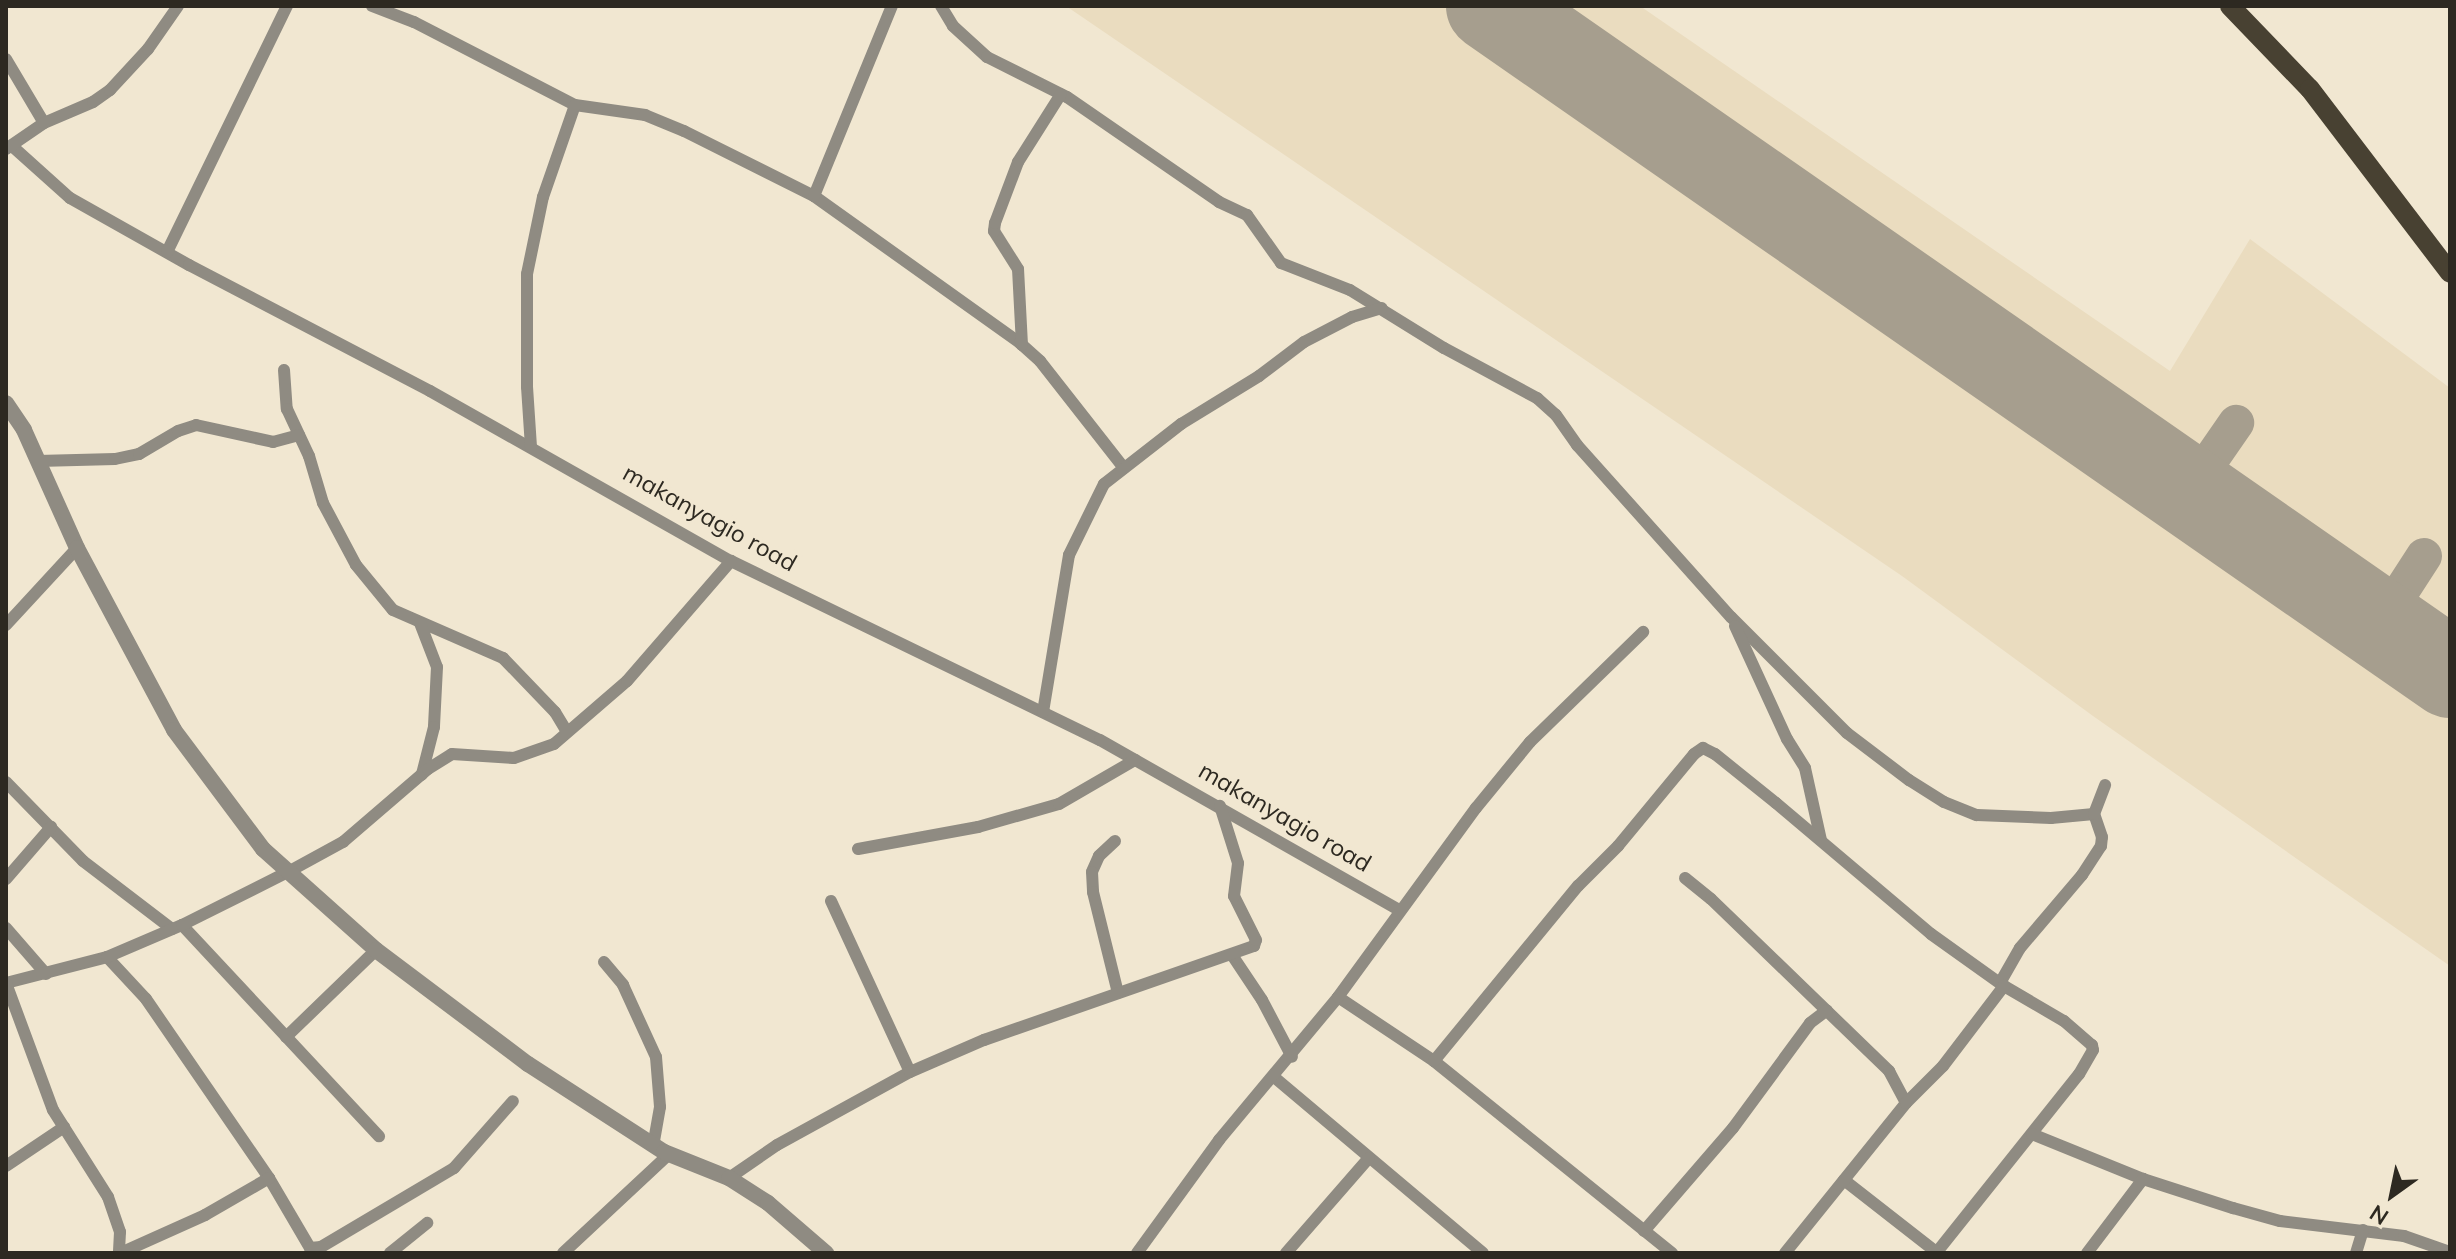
<!DOCTYPE html>
<style>
body{margin:0}
#map{position:relative;width:2456px;height:1259px;overflow:hidden;background:#f1e7d1;font-family:Mulish,sans-serif}
div>[style]{position:absolute}
.built>*{inset:0;background:#eadcbf}
.taxiway>*{height:36px;margin:-18px;padding:0 18px;transform-origin:18px;border-radius:18px;background:#a69e8e}
.runway>*{height:90px;margin:-45px;padding:0 45px;transform-origin:45px;border-radius:45px;background:#a69e8e}
.minor>*{height:12px;margin:-6px;padding:0 6px;transform-origin:6px;border-radius:6px;background:#8f8b82}
.tertiary>*{height:16px;margin:-8px;padding:0 8px;transform-origin:8px;border-radius:8px;background:#8f8b82}
.primary>*{height:20px;margin:-10px;padding:0 10px;transform-origin:10px;border-radius:10px;background:#484132}
span{translate:-50% -50%;white-space:nowrap;text-align:center;line-height:1.15;-webkit-text-stroke:8px #f1e7d1;paint-order:stroke}
.street-label{font-size:24px;color:#2d2921}
.frame{position:absolute;inset:0;border:8px solid #2d2921;pointer-events:none}
.north{position:absolute;left:2352px;top:1155px;width:80px;height:80px;-webkit-text-stroke:6px #f1e7d1;paint-order:stroke;rotate:213deg;font-size:22px;font-weight:700;line-height:32px;text-align:center;color:#2d2921}
.north::after{content:'';display:block;margin:auto;width:28px;height:36px;background:#2d2921;clip-path:polygon(50% 0,100% 100%,50% 72%,0 100%)}
</style>
<div id="map">
<div class="built">
<div style="clip-path:polygon(1066px 6px,1640px 6px,2170px 371px,2250px 239px,2450px 388px,2450px 966px,2093px 716px,1902px 576px)"></div>
</div>
<div class="taxiway">
<div style="left:2189px;top:491px;width:83px;rotate:-55.3deg"></div>
<div style="left:2380px;top:624px;width:81px;rotate:-57.1deg"></div>
</div>
<div class="runway">
<div style="left:1491px;top:6px;width:1168px;rotate:34.82deg"></div>
</div>
<div class="minor">
<div style="left:372px;top:6px;width:45px;rotate:20.9deg"></div>
<div style="left:414px;top:22px;width:181px;rotate:27.3deg"></div>
<div style="left:575px;top:105px;width:71px;rotate:8.1deg"></div>
<div style="left:645px;top:115px;width:42px;rotate:22.3deg"></div>
<div style="left:684px;top:131px;width:145px;rotate:26.6deg"></div>
<div style="left:814px;top:196px;width:253px;rotate:35.5deg"></div>
<div style="left:1020px;top:343px;width:27px;rotate:42deg"></div>
<div style="left:1040px;top:361px;width:136px;rotate:51.9deg"></div>
<div style="left:941px;top:6px;width:23px;rotate:59deg"></div>
<div style="left:953px;top:26px;width:46px;rotate:42.4deg"></div>
<div style="left:987px;top:57px;width:89px;rotate:26.6deg"></div>
<div style="left:1067px;top:97px;width:185px;rotate:34.6deg"></div>
<div style="left:1219px;top:202px;width:31px;rotate:25deg"></div>
<div style="left:1247px;top:215px;width:59px;rotate:54.7deg"></div>
<div style="left:1281px;top:263px;width:74px;rotate:21.4deg"></div>
<div style="left:1350px;top:290px;width:110px;rotate:31.7deg"></div>
<div style="left:1444px;top:348px;width:106px;rotate:28.3deg"></div>
<div style="left:1537px;top:398px;width:25px;rotate:42deg"></div>
<div style="left:1556px;top:415px;width:37px;rotate:55deg"></div>
<div style="left:1577px;top:445px;width:231px;rotate:48.2deg"></div>
<div style="left:1731px;top:617px;width:164px;rotate:45deg"></div>
<div style="left:1847px;top:733px;width:78px;rotate:37.2deg"></div>
<div style="left:1909px;top:780px;width:41px;rotate:32.2deg"></div>
<div style="left:1944px;top:802px;width:35px;rotate:22deg"></div>
<div style="left:1977px;top:815px;width:74px;rotate:2.3deg"></div>
<div style="left:2051px;top:818px;width:43px;rotate:-5.3deg"></div>
<div style="left:6px;top:59px;width:74px;rotate:59.3deg"></div>
<div style="left:12px;top:146px;width:78px;rotate:41.9deg"></div>
<div style="left:70px;top:198px;width:137px;rotate:29.4deg"></div>
<div style="left:189px;top:265px;width:272px;rotate:27.6deg"></div>
<div style="left:430px;top:391px;width:346px;rotate:29.5deg"></div>
<div style="left:731px;top:561px;width:410px;rotate:25.9deg"></div>
<div style="left:1100px;top:740px;width:344px;rotate:29.6deg"></div>
<div style="left:6px;top:149px;width:46px;rotate:-34.4deg"></div>
<div style="left:44px;top:123px;width:53px;rotate:-23.2deg"></div>
<div style="left:93px;top:102px;width:21px;rotate:-35deg"></div>
<div style="left:110px;top:90px;width:56px;rotate:-47.2deg"></div>
<div style="left:148px;top:49px;width:52px;rotate:-55.1deg"></div>
<div style="left:814px;top:196px;width:205px;rotate:-67.7deg"></div>
<div style="left:167px;top:252px;width:274px;rotate:-64deg"></div>
<div style="left:1022px;top:345px;width:76px;rotate:-93deg"></div>
<div style="left:1018px;top:269px;width:45px;rotate:-122.3deg"></div>
<div style="left:994px;top:231px;width:8px;rotate:-83deg"></div>
<div style="left:995px;top:223px;width:65px;rotate:-69.3deg"></div>
<div style="left:1018px;top:162px;width:80px;rotate:-57.7deg"></div>
<div style="left:284px;top:370px;width:39px;rotate:86deg"></div>
<div style="left:287px;top:409px;width:52px;rotate:64.9deg"></div>
<div style="left:309px;top:456px;width:49px;rotate:73.4deg"></div>
<div style="left:323px;top:503px;width:70px;rotate:62deg"></div>
<div style="left:356px;top:565px;width:58px;rotate:50.6deg"></div>
<div style="left:393px;top:610px;width:120px;rotate:23.6deg"></div>
<div style="left:503px;top:658px;width:75px;rotate:46.1deg"></div>
<div style="left:555px;top:712px;width:23px;rotate:59deg"></div>
<div style="left:531px;top:447px;width:60px;rotate:-93.8deg"></div>
<div style="left:527px;top:387px;width:113px;rotate:-90deg"></div>
<div style="left:527px;top:274px;width:79px;rotate:-78.3deg"></div>
<div style="left:543px;top:197px;width:97px;rotate:-70.8deg"></div>
<div style="left:38px;top:461px;width:77px;rotate:-1.5deg"></div>
<div style="left:115px;top:459px;width:25px;rotate:-12deg"></div>
<div style="left:139px;top:454px;width:45px;rotate:-30.5deg"></div>
<div style="left:178px;top:431px;width:19px;rotate:-18deg"></div>
<div style="left:196px;top:425px;width:79px;rotate:12.4deg"></div>
<div style="left:273px;top:442px;width:27px;rotate:-15deg"></div>
<div style="left:420px;top:623px;width:47px;rotate:68.9deg"></div>
<div style="left:437px;top:667px;width:60px;rotate:92.9deg"></div>
<div style="left:434px;top:727px;width:49px;rotate:104.3deg"></div>
<div style="left:6px;top:625px;width:105px;rotate:-47.3deg"></div>
<div style="left:1735px;top:626px;width:124px;rotate:65.3deg"></div>
<div style="left:1787px;top:739px;width:34px;rotate:58deg"></div>
<div style="left:1805px;top:768px;width:74px;rotate:77.5deg"></div>
<div style="left:1043px;top:712px;width:159px;rotate:-80.6deg"></div>
<div style="left:1069px;top:555px;width:79px;rotate:-63.8deg"></div>
<div style="left:1104px;top:484px;width:98px;rotate:-37.9deg"></div>
<div style="left:1181px;top:424px;width:92px;rotate:-31.6deg"></div>
<div style="left:1259px;top:376px;width:56px;rotate:-37.1deg"></div>
<div style="left:1304px;top:342px;width:54px;rotate:-27.5deg"></div>
<div style="left:1352px;top:317px;width:31px;rotate:-17deg"></div>
<div style="left:6px;top:782px;width:110px;rotate:45.7deg"></div>
<div style="left:83px;top:861px;width:112px;rotate:37.4deg"></div>
<div style="left:1115px;top:841px;width:22px;rotate:137deg"></div>
<div style="left:1099px;top:856px;width:17px;rotate:114deg"></div>
<div style="left:1092px;top:872px;width:20px;rotate:87deg"></div>
<div style="left:1093px;top:892px;width:104px;rotate:76.1deg"></div>
<div style="left:858px;top:849px;width:122px;rotate:-10.4deg"></div>
<div style="left:978px;top:827px;width:84px;rotate:-15.9deg"></div>
<div style="left:1059px;top:804px;width:88px;rotate:-30.1deg"></div>
<div style="left:1685px;top:878px;width:33px;rotate:39deg"></div>
<div style="left:1711px;top:899px;width:248px;rotate:44deg"></div>
<div style="left:1889px;top:1071px;width:36px;rotate:62deg"></div>
<div style="left:6px;top:879px;width:69px;rotate:-49.1deg"></div>
<div style="left:831px;top:901px;width:188px;rotate:65.2deg"></div>
<div style="left:182px;top:925px;width:289px;rotate:47deg"></div>
<div style="left:6px;top:928px;width:61px;rotate:49deg"></div>
<div style="left:1232px;top:955px;width:54px;rotate:56.3deg"></div>
<div style="left:1262px;top:1000px;width:64px;rotate:62.2deg"></div>
<div style="left:107px;top:957px;width:57px;rotate:47.1deg"></div>
<div style="left:146px;top:999px;width:217px;rotate:55.5deg"></div>
<div style="left:269px;top:1178px;width:81px;rotate:59.6deg"></div>
<div style="left:310px;top:1248px;width:11px;rotate:-5deg"></div>
<div style="left:321px;top:1247px;width:155px;rotate:-30.7deg"></div>
<div style="left:454px;top:1168px;width:89px;rotate:-48.6deg"></div>
<div style="left:604px;top:962px;width:30px;rotate:50deg"></div>
<div style="left:623px;top:985px;width:79px;rotate:65.4deg"></div>
<div style="left:656px;top:1057px;width:50px;rotate:85.4deg"></div>
<div style="left:660px;top:1107px;width:39px;rotate:100deg"></div>
<div style="left:6px;top:983px;width:104px;rotate:-14.4deg"></div>
<div style="left:107px;top:957px;width:82px;rotate:-23.1deg"></div>
<div style="left:182px;top:925px;width:119px;rotate:-26.6deg"></div>
<div style="left:288px;top:872px;width:63px;rotate:-28.6deg"></div>
<div style="left:343px;top:842px;width:112px;rotate:-40.7deg"></div>
<div style="left:428px;top:769px;width:28px;rotate:-32deg"></div>
<div style="left:452px;top:754px;width:62px;rotate:3.7deg"></div>
<div style="left:514px;top:758px;width:42px;rotate:-19.3deg"></div>
<div style="left:554px;top:744px;width:96px;rotate:-40.8deg"></div>
<div style="left:627px;top:681px;width:159px;rotate:-49.1deg"></div>
<div style="left:6px;top:983px;width:135px;rotate:69.7deg"></div>
<div style="left:53px;top:1110px;width:103px;rotate:57.7deg"></div>
<div style="left:108px;top:1197px;width:37px;rotate:71deg"></div>
<div style="left:120px;top:1232px;width:21px;rotate:93deg"></div>
<div style="left:2000px;top:983px;width:40px;rotate:-60.3deg"></div>
<div style="left:2020px;top:948px;width:96px;rotate:-49.7deg"></div>
<div style="left:2082px;top:875px;width:35px;rotate:-57deg"></div>
<div style="left:2101px;top:846px;width:9px;rotate:-84deg"></div>
<div style="left:2102px;top:837px;width:24px;rotate:-109deg"></div>
<div style="left:2094px;top:814px;width:31px;rotate:-69deg"></div>
<div style="left:1338px;top:997px;width:115px;rotate:33.7deg"></div>
<div style="left:1434px;top:1061px;width:306px;rotate:38.9deg"></div>
<div style="left:286px;top:1037px;width:125px;rotate:-44deg"></div>
<div style="left:1434px;top:1061px;width:227px;rotate:-50.6deg"></div>
<div style="left:1578px;top:886px;width:57px;rotate:-45deg"></div>
<div style="left:1618px;top:846px;width:119px;rotate:-50.4deg"></div>
<div style="left:1694px;top:754px;width:11px;rotate:-34deg"></div>
<div style="left:1703px;top:748px;width:13px;rotate:27deg"></div>
<div style="left:1715px;top:754px;width:78px;rotate:38.8deg"></div>
<div style="left:1776px;top:803px;width:203px;rotate:40.2deg"></div>
<div style="left:1931px;top:934px;width:90px;rotate:35.5deg"></div>
<div style="left:2004px;top:986px;width:69px;rotate:30.3deg"></div>
<div style="left:2064px;top:1021px;width:37px;rotate:41deg"></div>
<div style="left:2092px;top:1045px;width:5px;rotate:79deg"></div>
<div style="left:2093px;top:1050px;width:28px;rotate:120deg"></div>
<div style="left:2079px;top:1074px;width:229px;rotate:128.6deg"></div>
<div style="left:1274px;top:1077px;width:273px;rotate:40.1deg"></div>
<div style="left:2032px;top:1134px;width:120px;rotate:22.1deg"></div>
<div style="left:2143px;top:1179px;width:95px;rotate:17.9deg"></div>
<div style="left:2233px;top:1208px;width:49px;rotate:15.5deg"></div>
<div style="left:2280px;top:1221px;width:125px;rotate:6.9deg"></div>
<div style="left:2404px;top:1236px;width:49px;rotate:19.2deg"></div>
<div style="left:6px;top:1166px;width:70px;rotate:-33.9deg"></div>
<div style="left:729px;top:1178px;width:58px;rotate:-34.5deg"></div>
<div style="left:777px;top:1145px;width:152px;rotate:-28.8deg"></div>
<div style="left:910px;top:1072px;width:81px;rotate:-23.4deg"></div>
<div style="left:984px;top:1040px;width:286px;rotate:-19.2deg"></div>
<div style="left:1254px;top:946px;width:6px;rotate:-72deg"></div>
<div style="left:1256px;top:940px;width:49px;rotate:-116.6deg"></div>
<div style="left:1234px;top:896px;width:33px;rotate:-83deg"></div>
<div style="left:1238px;top:863px;width:60px;rotate:-107.5deg"></div>
<div style="left:1844px;top:1180px;width:117px;rotate:38deg"></div>
<div style="left:1644px;top:1231px;width:136px;rotate:-49.2deg"></div>
<div style="left:1733px;top:1128px;width:130px;rotate:-53.7deg"></div>
<div style="left:1810px;top:1023px;width:21px;rotate:-37deg"></div>
<div style="left:125px;top:1251px;width:88px;rotate:-24.2deg"></div>
<div style="left:205px;top:1215px;width:74px;rotate:-30deg"></div>
<div style="left:390px;top:1253px;width:48px;rotate:-39deg"></div>
<div style="left:563px;top:1253px;width:145px;rotate:-43deg"></div>
<div style="left:1137px;top:1253px;width:140px;rotate:-54deg"></div>
<div style="left:1219px;top:1140px;width:186px;rotate:-50.2deg"></div>
<div style="left:1338px;top:997px;width:234px;rotate:-53.9deg"></div>
<div style="left:1476px;top:808px;width:85px;rotate:-50.7deg"></div>
<div style="left:1530px;top:742px;width:158px;rotate:-44.2deg"></div>
<div style="left:1286px;top:1253px;width:126px;rotate:-48.9deg"></div>
<div style="left:1785px;top:1253px;width:193px;rotate:-51.1deg"></div>
<div style="left:1906px;top:1103px;width:52px;rotate:-45deg"></div>
<div style="left:1943px;top:1066px;width:101px;rotate:-52.7deg"></div>
<div style="left:2087px;top:1253px;width:93px;rotate:-52.9deg"></div>
<div style="left:2356px;top:1253px;width:24px;rotate:-73deg"></div>
</div>
<div class="tertiary">
<div style="left:6px;top:403px;width:32px;rotate:56deg"></div>
<div style="left:24px;top:430px;width:129px;rotate:65.8deg"></div>
<div style="left:77px;top:548px;width:206px;rotate:61.9deg"></div>
<div style="left:174px;top:730px;width:149px;rotate:53.2deg"></div>
<div style="left:263px;top:849px;width:152px;rotate:41.8deg"></div>
<div style="left:376px;top:950px;width:190px;rotate:36.9deg"></div>
<div style="left:528px;top:1064px;width:162px;rotate:32.9deg"></div>
<div style="left:664px;top:1152px;width:70px;rotate:21.8deg"></div>
<div style="left:729px;top:1178px;width:46px;rotate:32.7deg"></div>
<div style="left:768px;top:1203px;width:77px;rotate:40.8deg"></div>
</div>
<div class="primary">
<div style="left:2230px;top:6px;width:115px;rotate:46.1deg"></div>
<div style="left:2310px;top:89px;width:231px;rotate:52.7deg"></div>
</div>
<div class="street-label">
<span style="left:710px;top:518px;rotate:29deg">makanyagio road</span>
<span style="left:1285px;top:817px;rotate:30deg">makanyagio road</span>
</div>
<div class="frame"></div>
<div class="north">N</div>
</div>
